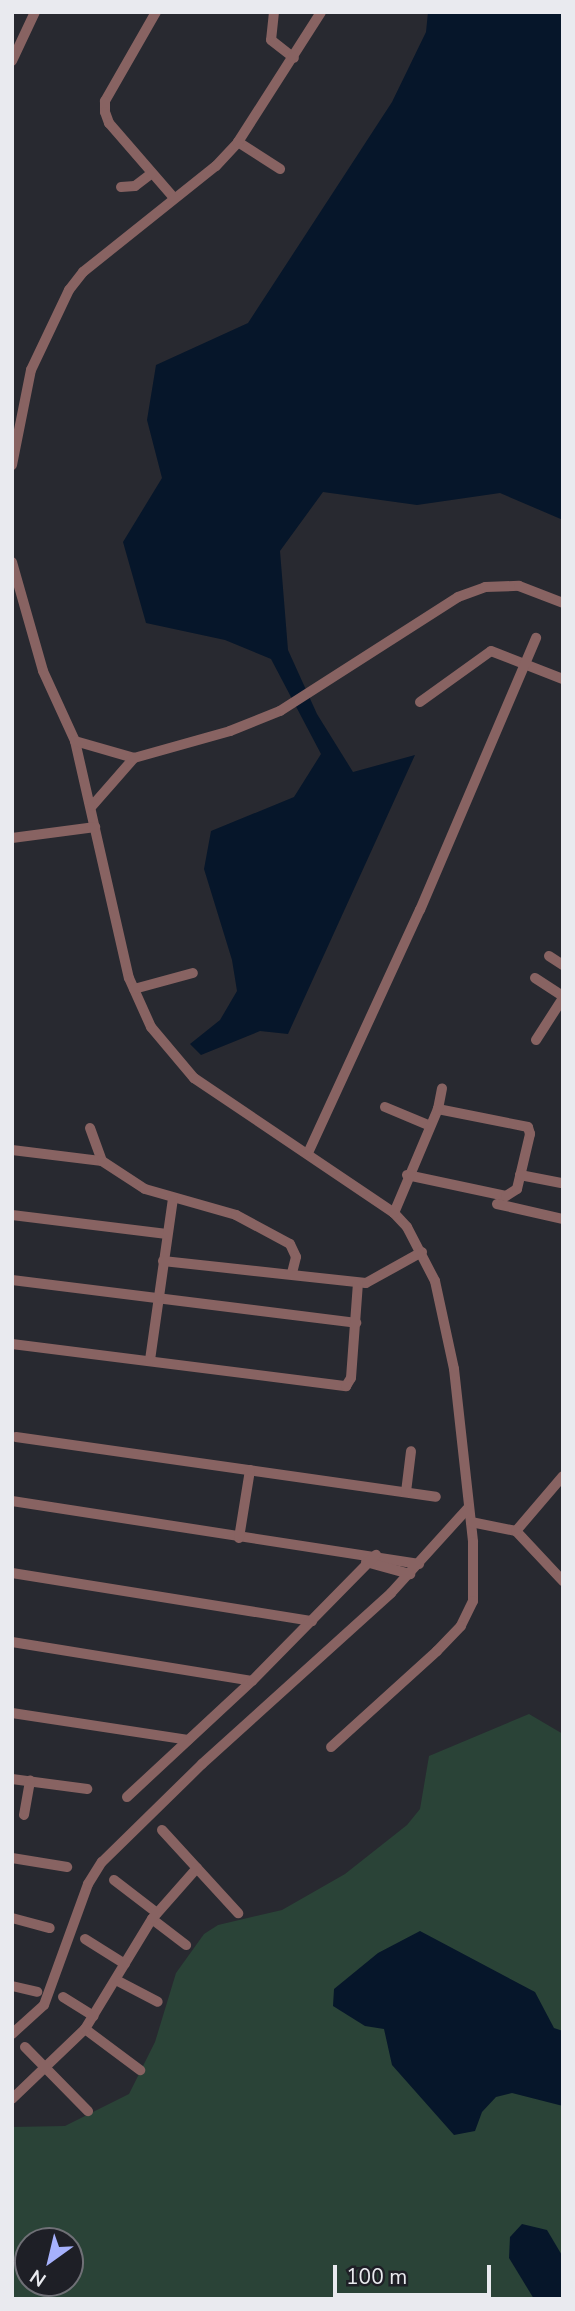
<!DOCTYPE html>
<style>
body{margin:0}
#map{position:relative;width:575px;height:2311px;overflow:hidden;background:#282930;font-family:"Nunito Sans",sans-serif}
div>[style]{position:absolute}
.green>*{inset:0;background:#2a4337}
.water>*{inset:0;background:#06162a}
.minor>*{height:10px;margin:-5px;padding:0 5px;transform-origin:5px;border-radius:5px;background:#886362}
span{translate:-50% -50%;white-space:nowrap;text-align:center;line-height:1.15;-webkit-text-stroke:7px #1e1f26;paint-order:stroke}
.frame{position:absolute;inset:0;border:14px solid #e9eaef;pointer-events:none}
.north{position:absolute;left:14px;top:2227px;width:70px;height:70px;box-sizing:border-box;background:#1e1f26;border:2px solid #6f7076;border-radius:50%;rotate:214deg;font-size:19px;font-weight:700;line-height:28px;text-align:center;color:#e9eaef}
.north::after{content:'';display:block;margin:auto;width:24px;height:32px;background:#a6b1fc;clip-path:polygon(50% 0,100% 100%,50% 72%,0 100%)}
.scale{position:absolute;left:333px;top:2265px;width:158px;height:32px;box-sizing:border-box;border:4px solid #e9eaef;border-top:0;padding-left:9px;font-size:21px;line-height:24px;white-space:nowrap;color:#e9eaef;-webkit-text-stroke:5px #1e1f26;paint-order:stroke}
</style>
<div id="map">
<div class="green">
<div style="clip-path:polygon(evenodd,529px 1714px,563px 1734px,563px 2299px,12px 2299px,12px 2127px,65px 2126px,129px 2094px,155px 2042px,176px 1973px,204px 1934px,218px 1925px,282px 1910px,345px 1874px,407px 1825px,420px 1809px,429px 1756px,529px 1714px,28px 2241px,70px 2241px,70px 2283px,28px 2283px,28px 2241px)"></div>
</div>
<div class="water">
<div style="clip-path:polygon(428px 12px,563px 12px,563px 520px,500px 493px,417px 505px,323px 492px,280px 551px,288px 650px,317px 714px,353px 772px,415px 755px,288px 1034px,260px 1031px,201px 1055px,190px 1044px,220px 1020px,237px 991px,232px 960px,204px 869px,211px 831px,294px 797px,321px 754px,271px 659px,225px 640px,146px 623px,123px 542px,162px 478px,147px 420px,156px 365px,248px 323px,392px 102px,426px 32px)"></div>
<div style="clip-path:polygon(420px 1931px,535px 1992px,554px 2028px,563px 2031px,563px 2106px,512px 2093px,496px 2097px,482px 2112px,475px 2131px,454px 2135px,392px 2065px,384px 2029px,365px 2026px,333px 2006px,334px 1989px,378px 1953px)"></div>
<div style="clip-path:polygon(522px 2224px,547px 2230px,563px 2257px,563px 2299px,534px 2299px,509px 2258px,510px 2237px)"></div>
</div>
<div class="minor">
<div style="left:156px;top:12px;width:103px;rotate:119.8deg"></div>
<div style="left:105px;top:101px;width:11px;rotate:90deg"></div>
<div style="left:105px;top:112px;width:12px;rotate:70deg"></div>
<div style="left:109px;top:123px;width:99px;rotate:49.1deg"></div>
<div style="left:274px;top:12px;width:28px;rotate:96deg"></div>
<div style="left:271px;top:40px;width:29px;rotate:38deg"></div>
<div style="left:12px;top:61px;width:54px;rotate:-64.9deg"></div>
<div style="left:238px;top:142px;width:50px;rotate:32.7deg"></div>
<div style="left:121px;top:187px;width:14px;rotate:-4deg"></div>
<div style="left:135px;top:186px;width:21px;rotate:-37deg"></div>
<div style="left:12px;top:465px;width:97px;rotate:-78.7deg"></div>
<div style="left:31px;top:370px;width:89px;rotate:-64.6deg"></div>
<div style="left:69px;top:290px;width:23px;rotate:-52deg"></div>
<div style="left:83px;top:272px;width:170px;rotate:-38.6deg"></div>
<div style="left:216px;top:166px;width:33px;rotate:-47deg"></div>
<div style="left:238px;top:142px;width:154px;rotate:-57.4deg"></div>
<div style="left:12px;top:562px;width:113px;rotate:74.1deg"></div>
<div style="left:43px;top:671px;width:77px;rotate:65.4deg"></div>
<div style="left:75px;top:741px;width:243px;rotate:77.2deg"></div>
<div style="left:129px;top:978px;width:54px;rotate:65.8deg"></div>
<div style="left:151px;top:1027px;width:67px;rotate:49.9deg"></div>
<div style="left:194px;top:1078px;width:241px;rotate:34deg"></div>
<div style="left:394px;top:1213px;width:19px;rotate:47deg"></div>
<div style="left:407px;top:1227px;width:61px;rotate:62.6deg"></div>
<div style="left:435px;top:1281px;width:90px;rotate:77.8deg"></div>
<div style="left:454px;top:1369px;width:174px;rotate:83.7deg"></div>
<div style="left:473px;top:1542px;width:59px;rotate:90deg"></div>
<div style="left:473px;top:1601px;width:28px;rotate:116deg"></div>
<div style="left:461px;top:1626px;width:35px;rotate:134deg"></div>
<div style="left:437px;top:1651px;width:143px;rotate:137.8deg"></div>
<div style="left:420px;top:702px;width:87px;rotate:-35.7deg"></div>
<div style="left:491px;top:651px;width:77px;rotate:21.3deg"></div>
<div style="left:75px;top:741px;width:61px;rotate:16.1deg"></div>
<div style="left:134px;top:758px;width:100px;rotate:-15.7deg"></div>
<div style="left:230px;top:731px;width:54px;rotate:-21.8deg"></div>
<div style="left:280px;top:711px;width:211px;rotate:-32.6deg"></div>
<div style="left:458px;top:597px;width:29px;rotate:-20deg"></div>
<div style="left:485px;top:587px;width:34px;rotate:-2deg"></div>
<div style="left:519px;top:586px;width:47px;rotate:21.1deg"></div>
<div style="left:92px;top:806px;width:64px;rotate:-48.8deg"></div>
<div style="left:12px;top:838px;width:84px;rotate:-7.5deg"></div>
<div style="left:549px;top:956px;width:17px;rotate:33deg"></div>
<div style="left:535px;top:978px;width:33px;rotate:33deg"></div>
<div style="left:134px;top:989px;width:61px;rotate:-15.2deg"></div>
<div style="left:536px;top:1040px;width:50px;rotate:-57.3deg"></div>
<div style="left:385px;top:1107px;width:47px;rotate:22.7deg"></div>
<div style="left:90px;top:1128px;width:35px;rotate:70deg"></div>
<div style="left:12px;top:1150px;width:91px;rotate:7deg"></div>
<div style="left:102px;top:1161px;width:51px;rotate:33.1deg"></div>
<div style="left:145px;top:1189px;width:95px;rotate:15.9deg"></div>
<div style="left:236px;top:1215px;width:61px;rotate:28.2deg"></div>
<div style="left:290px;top:1244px;width:14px;rotate:65deg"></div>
<div style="left:296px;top:1257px;width:16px;rotate:104deg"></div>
<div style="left:308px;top:1153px;width:268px;rotate:-65.3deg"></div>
<div style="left:420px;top:910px;width:296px;rotate:-66.9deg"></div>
<div style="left:407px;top:1175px;width:101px;rotate:12deg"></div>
<div style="left:506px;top:1196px;width:13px;rotate:-32deg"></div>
<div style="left:517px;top:1189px;width:57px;rotate:-76.7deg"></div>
<div style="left:530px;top:1134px;width:7px;rotate:-106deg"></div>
<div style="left:528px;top:1127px;width:92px;rotate:-168.7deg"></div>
<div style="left:520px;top:1175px;width:42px;rotate:11deg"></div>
<div style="left:497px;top:1204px;width:68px;rotate:12.8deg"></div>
<div style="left:394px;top:1213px;width:113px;rotate:-67.1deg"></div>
<div style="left:438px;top:1109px;width:21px;rotate:-79deg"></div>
<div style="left:12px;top:1215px;width:156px;rotate:7deg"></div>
<div style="left:163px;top:1261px;width:204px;rotate:6.2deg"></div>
<div style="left:366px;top:1283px;width:64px;rotate:-29deg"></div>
<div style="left:12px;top:1280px;width:347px;rotate:7.1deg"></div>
<div style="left:12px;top:1344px;width:337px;rotate:7.2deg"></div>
<div style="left:346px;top:1386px;width:9px;rotate:-58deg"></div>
<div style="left:351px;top:1378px;width:95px;rotate:-85.8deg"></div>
<div style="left:150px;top:1360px;width:163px;rotate:-81.9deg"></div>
<div style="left:16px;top:1437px;width:424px;rotate:8.1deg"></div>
<div style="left:406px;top:1492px;width:41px;rotate:-83deg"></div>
<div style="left:12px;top:1501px;width:412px;rotate:8.8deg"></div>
<div style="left:471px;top:1522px;width:46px;rotate:11.3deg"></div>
<div style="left:516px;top:1531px;width:69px;rotate:46.8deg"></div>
<div style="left:516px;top:1531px;width:72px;rotate:-49.5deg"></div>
<div style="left:239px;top:1538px;width:69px;rotate:-80.8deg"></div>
<div style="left:366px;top:1562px;width:46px;rotate:15.3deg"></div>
<div style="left:12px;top:1573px;width:304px;rotate:9.1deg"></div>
<div style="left:12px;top:1642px;width:243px;rotate:9.2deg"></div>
<div style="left:12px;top:1713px;width:178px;rotate:8.7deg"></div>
<div style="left:12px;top:1779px;width:76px;rotate:7.6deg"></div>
<div style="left:127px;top:1797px;width:171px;rotate:-42.9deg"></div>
<div style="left:252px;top:1681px;width:177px;rotate:-45.5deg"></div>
<div style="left:24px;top:1815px;width:35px;rotate:-80deg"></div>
<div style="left:162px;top:1830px;width:113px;rotate:47.5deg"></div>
<div style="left:12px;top:1858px;width:56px;rotate:9.3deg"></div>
<div style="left:114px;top:1880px;width:54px;rotate:37.5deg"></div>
<div style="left:12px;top:1918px;width:39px;rotate:15deg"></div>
<div style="left:152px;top:1919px;width:43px;rotate:37.4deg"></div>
<div style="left:85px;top:1939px;width:47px;rotate:32deg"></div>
<div style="left:116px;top:1980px;width:47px;rotate:27.6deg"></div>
<div style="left:12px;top:1986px;width:26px;rotate:13deg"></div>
<div style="left:63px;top:1997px;width:36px;rotate:32deg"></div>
<div style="left:85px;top:2029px;width:69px;rotate:36.7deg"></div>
<div style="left:12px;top:2034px;width:43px;rotate:-42.2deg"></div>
<div style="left:44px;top:2005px;width:129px;rotate:-70deg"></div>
<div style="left:88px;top:1884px;width:26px;rotate:-58deg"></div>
<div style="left:102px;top:1862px;width:140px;rotate:-44.4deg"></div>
<div style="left:202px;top:1764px;width:255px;rotate:-42.1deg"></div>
<div style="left:391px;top:1593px;width:116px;rotate:-47.8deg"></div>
<div style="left:25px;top:2047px;width:90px;rotate:45.5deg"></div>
<div style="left:12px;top:2099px;width:101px;rotate:-43.8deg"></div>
<div style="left:85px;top:2029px;width:129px;rotate:-58.7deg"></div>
<div style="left:152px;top:1919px;width:68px;rotate:-48.6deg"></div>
</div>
<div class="frame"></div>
<div class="north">N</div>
<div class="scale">100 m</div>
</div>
